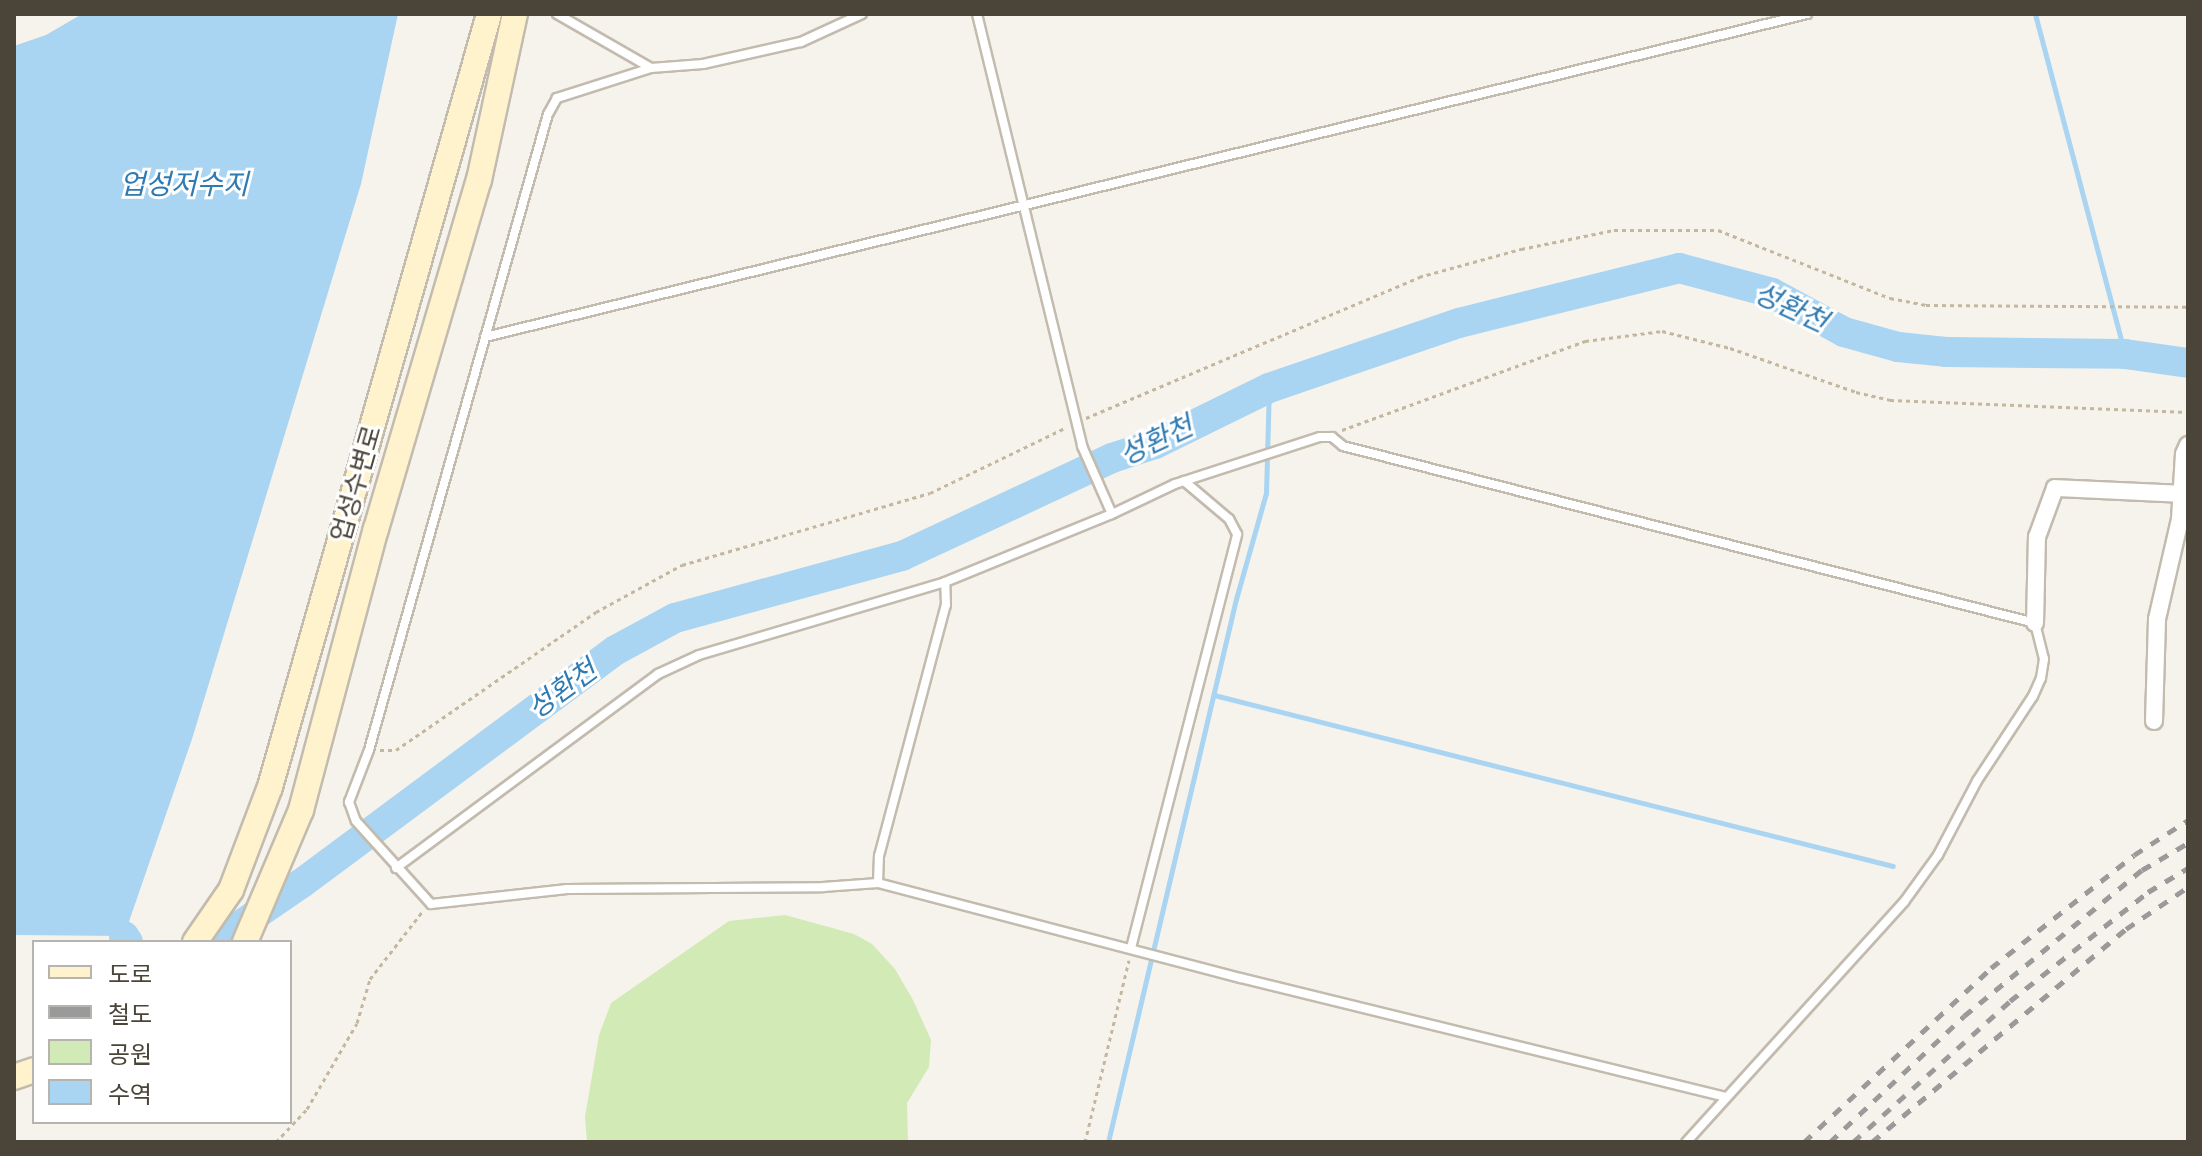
<!DOCTYPE html>
<meta charset="utf-8">
<style>
body{margin:0}
#map{position:relative;width:2202px;height:1156px;overflow:hidden;background:#f6f3ec;font-family:Cabin,"Noto Sans KR",sans-serif}
div>[style]{position:absolute}
.green>*{inset:0;background:#d2eab5}
.water>*{inset:0;background:#a9d4f2}
.stream>*{height:5px;margin:-2.5px;padding:0 2.5px;transform-origin:2.5px;border-radius:2.5px;background:#a9d4f2}
.river>*{height:30px;margin:-15px;padding:0 15px;transform-origin:15px;border-radius:15px;background:#a9d4f2}
.path>*{height:3px;margin-top:-1.5px;transform-origin:0;background:repeating-linear-gradient(90deg,#c4b79f 0 4px,transparent 0 8px)}
.roads{filter:drop-shadow(2px 0 #c2bbae) drop-shadow(-2px 0 #c2bbae) drop-shadow(0 2px #c2bbae) drop-shadow(0 -2px #c2bbae)}
.lane>*{height:8px;margin:-4px;padding:0 4px;transform-origin:4px;border-radius:4px;background:#fff}
.street>*{height:16px;margin:-8px;padding:0 8px;transform-origin:8px;border-radius:8px;background:#fff}
.secondary>*{height:24px;margin:-12px;padding:0 12px;transform-origin:12px;border-radius:12px;background:#fff3cd}
.rail>*{height:5px;margin-top:-2.5px;transform-origin:0;background:repeating-linear-gradient(90deg,#9a9a9a 0 10px,transparent 0 20px)}
span{translate:-50% -50%;white-space:nowrap;text-align:center;line-height:1.15;-webkit-text-stroke:6px #fff;paint-order:stroke}
.street-label{font-size:26px;color:#4b4439}
.water-label{font-size:28px;color:#2e7ab2;font-style:italic}
.frame{position:absolute;inset:0;border:16px solid #4b4439;pointer-events:none}
.legend{position:absolute;left:32px;top:940px;width:260px;height:184px;box-sizing:border-box;background:#fff;border:2px solid #b7b4b0;margin:0;padding:10px 14px;list-style:none;font-size:24px;color:#4b4439}
.legend li{display:flex;align-items:center;gap:16px;height:40px}
.legend b{width:40px;border:2px solid #b7b4b0}
</style>
<div id="map">
<div class="green">
<div style="clip-path:polygon(785px 915px,854px 934px,872px 944px,895px 969px,913px 1000px,931px 1040px,929px 1067px,907px 1103px,908px 1142px,587px 1142px,585px 1117px,599px 1035px,611px 1003px,729px 921px)"></div>
</div>
<div class="water">
<div style="clip-path:polygon(82px 14px,398px 14px,361px 184px,192px 739px,124px 936px,14px 935px,14px 46px,46px 35px)"></div>
</div>
<div class="stream">
<div style="left:2035px;top:14px;width:352px;rotate:75.2deg"></div>
<div style="left:1214px;top:695px;width:700px;rotate:14.14deg"></div>
<div style="left:1108px;top:1142px;width:558px;rotate:-76.74deg"></div>
<div style="left:1236px;top:599px;width:110px;rotate:-74.2deg"></div>
<div style="left:1266px;top:493px;width:105px;rotate:-88.4deg"></div>
</div>
<div class="river">
<div style="left:124px;top:936px;width:7px;rotate:56deg"></div>
<div style="left:216px;top:942px;width:104px;rotate:-34.5deg"></div>
<div style="left:302px;top:883px;width:391px;rotate:-36.6deg"></div>
<div style="left:616px;top:650px;width:67px;rotate:-28.5deg"></div>
<div style="left:675px;top:618px;width:235px;rotate:-15.3deg"></div>
<div style="left:902px;top:556px;width:232px;rotate:-25deg"></div>
<div style="left:1112px;top:458px;width:45px;rotate:-18deg"></div>
<div style="left:1155px;top:444px;width:127px;rotate:-26.2deg"></div>
<div style="left:1269px;top:388px;width:201px;rotate:-18.9deg"></div>
<div style="left:1459px;top:323px;width:227px;rotate:-14deg"></div>
<div style="left:1679px;top:268px;width:96px;rotate:15deg"></div>
<div style="left:1772px;top:293px;width:82px;rotate:28.4deg"></div>
<div style="left:1844px;top:332px;width:56px;rotate:15.5deg"></div>
<div style="left:1898px;top:347px;width:48px;rotate:5.9deg"></div>
<div style="left:1946px;top:352px;width:179px;rotate:0.6deg"></div>
<div style="left:2125px;top:354px;width:64px;rotate:8.1deg"></div>
</div>
<div class="path">
<div style="left:1086px;top:418px;width:362px;rotate:-22.9deg"></div>
<div style="left:1419px;top:277px;width:106px;rotate:-15.4deg"></div>
<div style="left:1521px;top:249px;width:95px;rotate:-11.5deg"></div>
<div style="left:1614px;top:230px;width:104px"></div>
<div style="left:1718px;top:230px;width:185px;rotate:21.6deg"></div>
<div style="left:1890px;top:298px;width:37px;rotate:11deg"></div>
<div style="left:1926px;top:305px;width:262px;rotate:0.4deg"></div>
<div style="left:1342px;top:430px;width:259px;rotate:-20.1deg"></div>
<div style="left:1585px;top:341px;width:78px;rotate:-7.4deg"></div>
<div style="left:1662px;top:331px;width:70px;rotate:14deg"></div>
<div style="left:1730px;top:348px;width:133px;rotate:19.2deg"></div>
<div style="left:1856px;top:392px;width:35px;rotate:13deg"></div>
<div style="left:1890px;top:400px;width:298px;rotate:2.3deg"></div>
<div style="left:380px;top:750px;width:16px"></div>
<div style="left:396px;top:750px;width:243px;rotate:-34.6deg"></div>
<div style="left:596px;top:612px;width:98px;rotate:-28.7deg"></div>
<div style="left:682px;top:565px;width:258px;rotate:-16.2deg"></div>
<div style="left:930px;top:493px;width:150px;rotate:-25.7deg"></div>
<div style="left:276px;top:1142px;width:45px;rotate:-46.8deg"></div>
<div style="left:307px;top:1109px;width:99px;rotate:-59.8deg"></div>
<div style="left:357px;top:1023px;width:46px;rotate:-73.5deg"></div>
<div style="left:370px;top:979px;width:85px;rotate:-52.2deg"></div>
<div style="left:1085px;top:1142px;width:187px;rotate:-76.4deg"></div>
</div>
<div class="roads">
<div class="lane">
<div style="left:557px;top:14px;width:108px;rotate:29.9deg"></div>
<div style="left:651px;top:68px;width:52px;rotate:-4.4deg"></div>
<div style="left:703px;top:64px;width:100px;rotate:-12.7deg"></div>
<div style="left:801px;top:42px;width:67px;rotate:-24.7deg"></div>
<div style="left:977px;top:14px;width:445px;rotate:76.3deg"></div>
<div style="left:1082px;top:446px;width:74px;rotate:66.2deg"></div>
<div style="left:651px;top:68px;width:99px;rotate:162.3deg"></div>
<div style="left:557px;top:98px;width:18px;rotate:119deg"></div>
<div style="left:548px;top:114px;width:661px;rotate:105.72deg"></div>
<div style="left:369px;top:750px;width:56px;rotate:111deg"></div>
<div style="left:349px;top:802px;width:20px;rotate:70deg"></div>
<div style="left:356px;top:821px;width:112px;rotate:47.9deg"></div>
<div style="left:431px;top:904px;width:137px;rotate:-6.3deg"></div>
<div style="left:567px;top:889px;width:256px;rotate:-0.4deg"></div>
<div style="left:823px;top:887px;width:55px;rotate:-4.2deg"></div>
<div style="left:878px;top:883px;width:375px;rotate:14.7deg"></div>
<div style="left:1241px;top:978px;width:499px;rotate:13.8deg"></div>
<div style="left:485px;top:337px;width:1361px;rotate:-13.73deg"></div>
<div style="left:396px;top:868px;width:326px;rotate:-36.5deg"></div>
<div style="left:658px;top:674px;width:45px;rotate:-24.9deg"></div>
<div style="left:699px;top:655px;width:257px;rotate:-16.5deg"></div>
<div style="left:945px;top:582px;width:180px;rotate:-22.2deg"></div>
<div style="left:1112px;top:514px;width:70px;rotate:-25.5deg"></div>
<div style="left:1175px;top:484px;width:152px;rotate:-18deg"></div>
<div style="left:1320px;top:437px;width:12px"></div>
<div style="left:1332px;top:437px;width:14px;rotate:39deg"></div>
<div style="left:1343px;top:446px;width:714px;rotate:14.35deg"></div>
<div style="left:2035px;top:623px;width:37px;rotate:76deg"></div>
<div style="left:2044px;top:659px;width:19px;rotate:99deg"></div>
<div style="left:2041px;top:678px;width:20px;rotate:114deg"></div>
<div style="left:2033px;top:696px;width:102px;rotate:123.4deg"></div>
<div style="left:1977px;top:781px;width:84px;rotate:117.8deg"></div>
<div style="left:1938px;top:855px;width:58px;rotate:125.9deg"></div>
<div style="left:1904px;top:902px;width:324px;rotate:132.2deg"></div>
<div style="left:878px;top:883px;width:27px;rotate:-88deg"></div>
<div style="left:879px;top:856px;width:260px;rotate:-75.1deg"></div>
<div style="left:946px;top:605px;width:23px;rotate:-92deg"></div>
<div style="left:1131px;top:948px;width:427px;rotate:-75.6deg"></div>
<div style="left:1237px;top:534px;width:17px;rotate:-118deg"></div>
<div style="left:1229px;top:519px;width:59px;rotate:-139.8deg"></div>
</div>
<div class="street">
<div style="left:2035px;top:623px;width:86px;rotate:-88.7deg"></div>
<div style="left:2037px;top:537px;width:52px;rotate:-69.8deg"></div>
<div style="left:2055px;top:488px;width:127px;rotate:2.7deg"></div>
<div style="left:2154px;top:721px;width:102px;rotate:-88.3deg"></div>
<div style="left:2157px;top:619px;width:103px;rotate:-77deg"></div>
<div style="left:2180px;top:519px;width:65px;rotate:-86.5deg"></div>
<div style="left:2184px;top:454px;width:10px;rotate:-66deg"></div>
</div>
<div class="secondary">
<div style="left:195px;top:942px;width:63px;rotate:-55.3deg"></div>
<div style="left:231px;top:890px;width:110px;rotate:-69.3deg"></div>
<div style="left:270px;top:787px;width:803px;rotate:-74.18deg"></div>
<div style="left:245px;top:942px;width:143px;rotate:-67deg"></div>
<div style="left:301px;top:810px;width:291px;rotate:-75.1deg"></div>
<div style="left:376px;top:529px;width:364px;rotate:-73.6deg"></div>
<div style="left:479px;top:180px;width:170px;rotate:-77.8deg"></div>
<div style="left:14px;top:1077px;width:21px;rotate:-19deg"></div>
</div>
</div>
<div class="rail">
<div style="left:1804px;top:1142px;width:255px;rotate:-42.9deg"></div>
<div style="left:1991px;top:968px;width:182px;rotate:-38.3deg"></div>
<div style="left:2134px;top:855px;width:64px;rotate:-32.9deg"></div>
<div style="left:1830px;top:1142px;width:184px;rotate:-43.2deg"></div>
<div style="left:1964px;top:1016px;width:230px;rotate:-39.4deg"></div>
<div style="left:2142px;top:870px;width:53px;rotate:-30.4deg"></div>
<div style="left:1853px;top:1142px;width:211px;rotate:-41.9deg"></div>
<div style="left:2010px;top:1001px;width:176px;rotate:-38.3deg"></div>
<div style="left:2148px;top:892px;width:47px;rotate:-31deg"></div>
<div style="left:1872px;top:1142px;width:331px;rotate:-40deg"></div>
<div style="left:2126px;top:929px;width:75px;rotate:-34.1deg"></div>
</div>
<div class="street-label">
<span style="left:357px;top:484px;rotate:-74deg">업성수변로</span>
</div>
<div class="water-label">
<span style="left:184px;top:184px">업성저수지</span>
<span style="left:1791px;top:307px;rotate:25deg">성환천</span>
<span style="left:1156px;top:440px;rotate:-25deg">성환천</span>
<span style="left:562px;top:689px;rotate:-36deg">성환천</span>
</div>
<div class="frame"></div>
<ul class="legend">
<li><b style="height:10px;background:#fff3cd"></b>도로</li>
<li><b style="height:10px;background:#9a9a9a"></b>철도</li>
<li><b style="height:22px;background:#d2eab5"></b>공원</li>
<li><b style="height:22px;background:#a9d4f2"></b>수역</li>
</ul>
</div>
